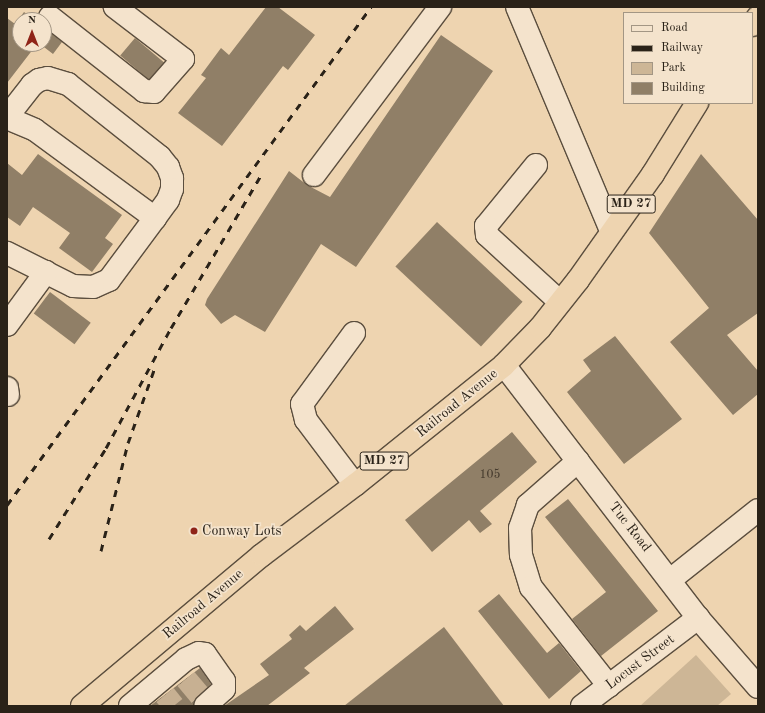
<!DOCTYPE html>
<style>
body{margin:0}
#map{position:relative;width:765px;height:713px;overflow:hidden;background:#eed4b0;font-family:"Old Standard TT",serif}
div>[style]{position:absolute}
.green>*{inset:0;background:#cdb696}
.building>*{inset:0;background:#907f67;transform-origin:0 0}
.minor-tunnel>*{height:22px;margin-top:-11px;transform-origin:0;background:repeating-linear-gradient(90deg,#c7b092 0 22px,transparent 0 33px)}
.roads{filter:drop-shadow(1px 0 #5b4e3e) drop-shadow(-1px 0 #5b4e3e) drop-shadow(0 1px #5b4e3e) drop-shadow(0 -1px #5b4e3e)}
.minor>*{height:22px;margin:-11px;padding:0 11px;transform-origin:11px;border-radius:11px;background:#f4e3cc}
.highway>*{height:22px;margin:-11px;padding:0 11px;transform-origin:11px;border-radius:11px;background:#eed4b0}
.rail>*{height:3px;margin-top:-1.5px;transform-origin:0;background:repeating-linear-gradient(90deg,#2a2218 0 7px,transparent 0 14px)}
.dots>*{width:11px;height:11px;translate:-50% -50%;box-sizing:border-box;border:2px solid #f4e3cc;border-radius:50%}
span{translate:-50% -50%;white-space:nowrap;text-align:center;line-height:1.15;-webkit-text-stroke:3.5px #f4e3cc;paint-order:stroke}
.number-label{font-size:12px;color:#44392c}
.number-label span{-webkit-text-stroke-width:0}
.shield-label span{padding:1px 3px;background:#f4e3cc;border:1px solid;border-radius:3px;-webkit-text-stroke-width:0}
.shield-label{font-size:13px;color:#2a2218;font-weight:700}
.street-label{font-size:14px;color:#2a2218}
.poi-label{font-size:14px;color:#2a2218}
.left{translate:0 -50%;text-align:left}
.frame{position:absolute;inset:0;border:8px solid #2a2218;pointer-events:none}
.legend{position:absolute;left:623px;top:12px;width:130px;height:92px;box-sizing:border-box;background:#f4e3cc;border:1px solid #a39684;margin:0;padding:5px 7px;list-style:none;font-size:12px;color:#2a2218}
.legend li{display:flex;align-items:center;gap:8px;height:20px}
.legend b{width:20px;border:1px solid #a39684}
.north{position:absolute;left:12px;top:12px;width:40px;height:40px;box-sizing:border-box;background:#f4e3cc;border:1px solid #a39684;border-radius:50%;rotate:0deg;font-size:11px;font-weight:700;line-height:16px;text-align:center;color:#2a2218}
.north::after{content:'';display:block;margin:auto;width:14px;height:18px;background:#8f2418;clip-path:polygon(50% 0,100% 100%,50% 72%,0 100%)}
</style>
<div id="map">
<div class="green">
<div style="clip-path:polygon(696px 655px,731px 694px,717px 706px,640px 706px)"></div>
</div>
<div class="building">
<div style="clip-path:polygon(266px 7px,278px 7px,315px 35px,288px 70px,283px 66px,222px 146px,178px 113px,206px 78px,201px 75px,221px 48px,229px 55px)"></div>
<div style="clip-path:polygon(24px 12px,35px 20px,20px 20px,20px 44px,37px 44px,7px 83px,7px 18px,15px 24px)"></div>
<div style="clip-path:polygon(44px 28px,62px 42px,53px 54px,40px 44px,44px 44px)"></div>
<div style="clip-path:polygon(441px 35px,493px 71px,356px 267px,321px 244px,265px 332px,235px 315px,221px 324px,205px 305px,207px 299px,289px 171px,307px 185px,330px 197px)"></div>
<div style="left:135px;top:38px;width:38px;height:23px;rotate:40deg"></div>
<div style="clip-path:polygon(38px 154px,122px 215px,105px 238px,113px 244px,92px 272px,59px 248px,70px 233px,33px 207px,20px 226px,7px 217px,7px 163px,22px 175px)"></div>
<div style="clip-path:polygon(701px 154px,758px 220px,758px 313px,727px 335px,758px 371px,758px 394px,733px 415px,670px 342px,709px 308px,649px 233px)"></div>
<div style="left:437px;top:222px;width:117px;height:61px;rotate:43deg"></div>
<div style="left:50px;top:292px;width:51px;height:27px;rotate:37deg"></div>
<div style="clip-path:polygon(615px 336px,682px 419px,624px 464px,567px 392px,591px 371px,583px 360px)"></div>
<div style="clip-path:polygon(512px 432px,537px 462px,480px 511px,492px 524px,480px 533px,469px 520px,432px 552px,405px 520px)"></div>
<div style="clip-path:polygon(568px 499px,658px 611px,601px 656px,572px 619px,606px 592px,545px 517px)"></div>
<div style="clip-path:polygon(499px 594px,547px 653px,559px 643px,581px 671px,549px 699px,478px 611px)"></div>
<div style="clip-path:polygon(335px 606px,354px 629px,304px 668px,310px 673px,267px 706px,224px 706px,269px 675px,260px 664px,292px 639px,289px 635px,300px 625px,306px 631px)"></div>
<div style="clip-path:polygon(444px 627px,504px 706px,344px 706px)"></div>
<div style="clip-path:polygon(200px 668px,211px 684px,196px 697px,193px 706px,150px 706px)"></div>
</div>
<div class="minor-tunnel">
<div style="left:186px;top:679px;width:25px;rotate:50deg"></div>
<div style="left:165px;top:695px;width:14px;rotate:51deg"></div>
</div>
<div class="roads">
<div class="minor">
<div style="left:517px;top:7px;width:243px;rotate:67.2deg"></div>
<div style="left:50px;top:17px;width:120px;rotate:38.2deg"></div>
<div style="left:144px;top:91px;width:10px;rotate:6deg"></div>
<div style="left:154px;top:92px;width:44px;rotate:-48.7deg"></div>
<div style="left:183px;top:59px;width:86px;rotate:-142.6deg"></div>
<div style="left:7px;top:117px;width:41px;rotate:-52deg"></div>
<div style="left:32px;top:85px;width:9px;rotate:-36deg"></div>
<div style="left:39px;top:80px;width:9px;rotate:-13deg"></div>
<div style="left:48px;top:78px;width:21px;rotate:17deg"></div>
<div style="left:68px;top:84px;width:117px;rotate:38.4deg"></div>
<div style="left:160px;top:157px;width:13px;rotate:51deg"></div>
<div style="left:168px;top:167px;width:12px;rotate:70deg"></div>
<div style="left:172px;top:178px;width:11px;rotate:90deg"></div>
<div style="left:172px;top:189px;width:12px;rotate:110deg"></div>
<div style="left:168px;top:200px;width:22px;rotate:126deg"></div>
<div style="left:7px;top:118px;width:30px;rotate:23deg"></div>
<div style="left:35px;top:130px;width:149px;rotate:36.3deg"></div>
<div style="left:155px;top:218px;width:77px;rotate:126.6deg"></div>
<div style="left:109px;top:280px;width:17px;rotate:156deg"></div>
<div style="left:93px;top:287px;width:20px;rotate:-177deg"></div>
<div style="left:73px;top:286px;width:74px;rotate:-153.4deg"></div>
<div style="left:536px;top:165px;width:79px;rotate:129.3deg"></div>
<div style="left:486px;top:226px;width:9px;rotate:84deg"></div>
<div style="left:487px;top:235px;width:99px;rotate:42.5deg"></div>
<div style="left:314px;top:175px;width:210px;rotate:-53.1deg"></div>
<div style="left:7px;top:325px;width:66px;rotate:-53.7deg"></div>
<div style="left:354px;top:333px;width:88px;rotate:126.2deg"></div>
<div style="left:302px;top:404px;width:16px;rotate:76deg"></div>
<div style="left:306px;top:420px;width:81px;rotate:53deg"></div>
<div style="left:504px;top:365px;width:319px;rotate:52.5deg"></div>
<div style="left:698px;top:618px;width:91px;rotate:49deg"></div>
<div style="left:7px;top:388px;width:7px;rotate:82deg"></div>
<div style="left:578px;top:461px;width:67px;rotate:138.7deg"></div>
<div style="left:528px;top:505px;width:24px;rotate:109deg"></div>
<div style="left:520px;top:528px;width:27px;rotate:88deg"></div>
<div style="left:521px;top:555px;width:34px;rotate:73deg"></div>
<div style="left:531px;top:587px;width:126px;rotate:51.8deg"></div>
<div style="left:670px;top:580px;width:112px;rotate:-38.5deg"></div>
<div style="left:130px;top:706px;width:73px;rotate:-40deg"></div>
<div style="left:186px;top:659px;width:14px;rotate:-25deg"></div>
<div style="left:199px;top:653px;width:6px;rotate:9deg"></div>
<div style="left:205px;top:654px;width:33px;rotate:55deg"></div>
<div style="left:224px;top:681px;width:8px;rotate:90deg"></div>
<div style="left:224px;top:689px;width:25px;rotate:138deg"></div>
<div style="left:582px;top:706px;width:146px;rotate:-37.2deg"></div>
</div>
<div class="highway">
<div style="left:752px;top:25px;width:10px;rotate:-53deg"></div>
<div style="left:82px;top:706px;width:235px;rotate:-40deg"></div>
<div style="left:262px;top:555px;width:116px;rotate:-37deg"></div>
<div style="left:355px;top:485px;width:191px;rotate:-38.8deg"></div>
<div style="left:504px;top:365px;width:52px;rotate:-45.8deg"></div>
<div style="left:540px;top:328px;width:61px;rotate:-51.6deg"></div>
<div style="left:578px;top:280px;width:130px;rotate:-54.7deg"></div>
<div style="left:653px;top:174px;width:84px;rotate:-58.2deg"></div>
</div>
</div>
<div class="rail">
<div style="left:7px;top:505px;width:617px;rotate:-53.84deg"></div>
<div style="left:49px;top:539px;width:107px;rotate:-57.9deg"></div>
<div style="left:106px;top:448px;width:136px;rotate:-61.6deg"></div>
<div style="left:171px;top:328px;width:178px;rotate:-59.5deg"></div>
<div style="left:101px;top:551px;width:111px;rotate:-76deg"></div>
<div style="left:128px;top:443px;width:81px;rotate:-70.4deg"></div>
</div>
<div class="dots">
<div style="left:194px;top:531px;background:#8f2418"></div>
</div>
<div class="number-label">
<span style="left:490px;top:476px">105</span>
</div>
<div class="shield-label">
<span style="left:631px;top:204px">MD 27</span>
<span style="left:384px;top:461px">MD 27</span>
</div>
<div class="street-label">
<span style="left:457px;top:403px;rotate:-39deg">Railroad Avenue</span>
<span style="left:630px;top:527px;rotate:52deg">Tuc Road</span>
<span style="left:203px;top:604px;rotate:-40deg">Railroad Avenue</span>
<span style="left:640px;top:662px;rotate:-37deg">Locust Street</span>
</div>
<div class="poi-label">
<span class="left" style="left:202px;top:531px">Conway Lots</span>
</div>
<div class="frame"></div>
<ul class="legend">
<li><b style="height:5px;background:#f4e3cc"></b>Road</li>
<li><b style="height:5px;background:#2a2218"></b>Railway</li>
<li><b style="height:11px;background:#cdb696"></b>Park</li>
<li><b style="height:11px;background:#907f67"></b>Building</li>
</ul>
<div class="north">N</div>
</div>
